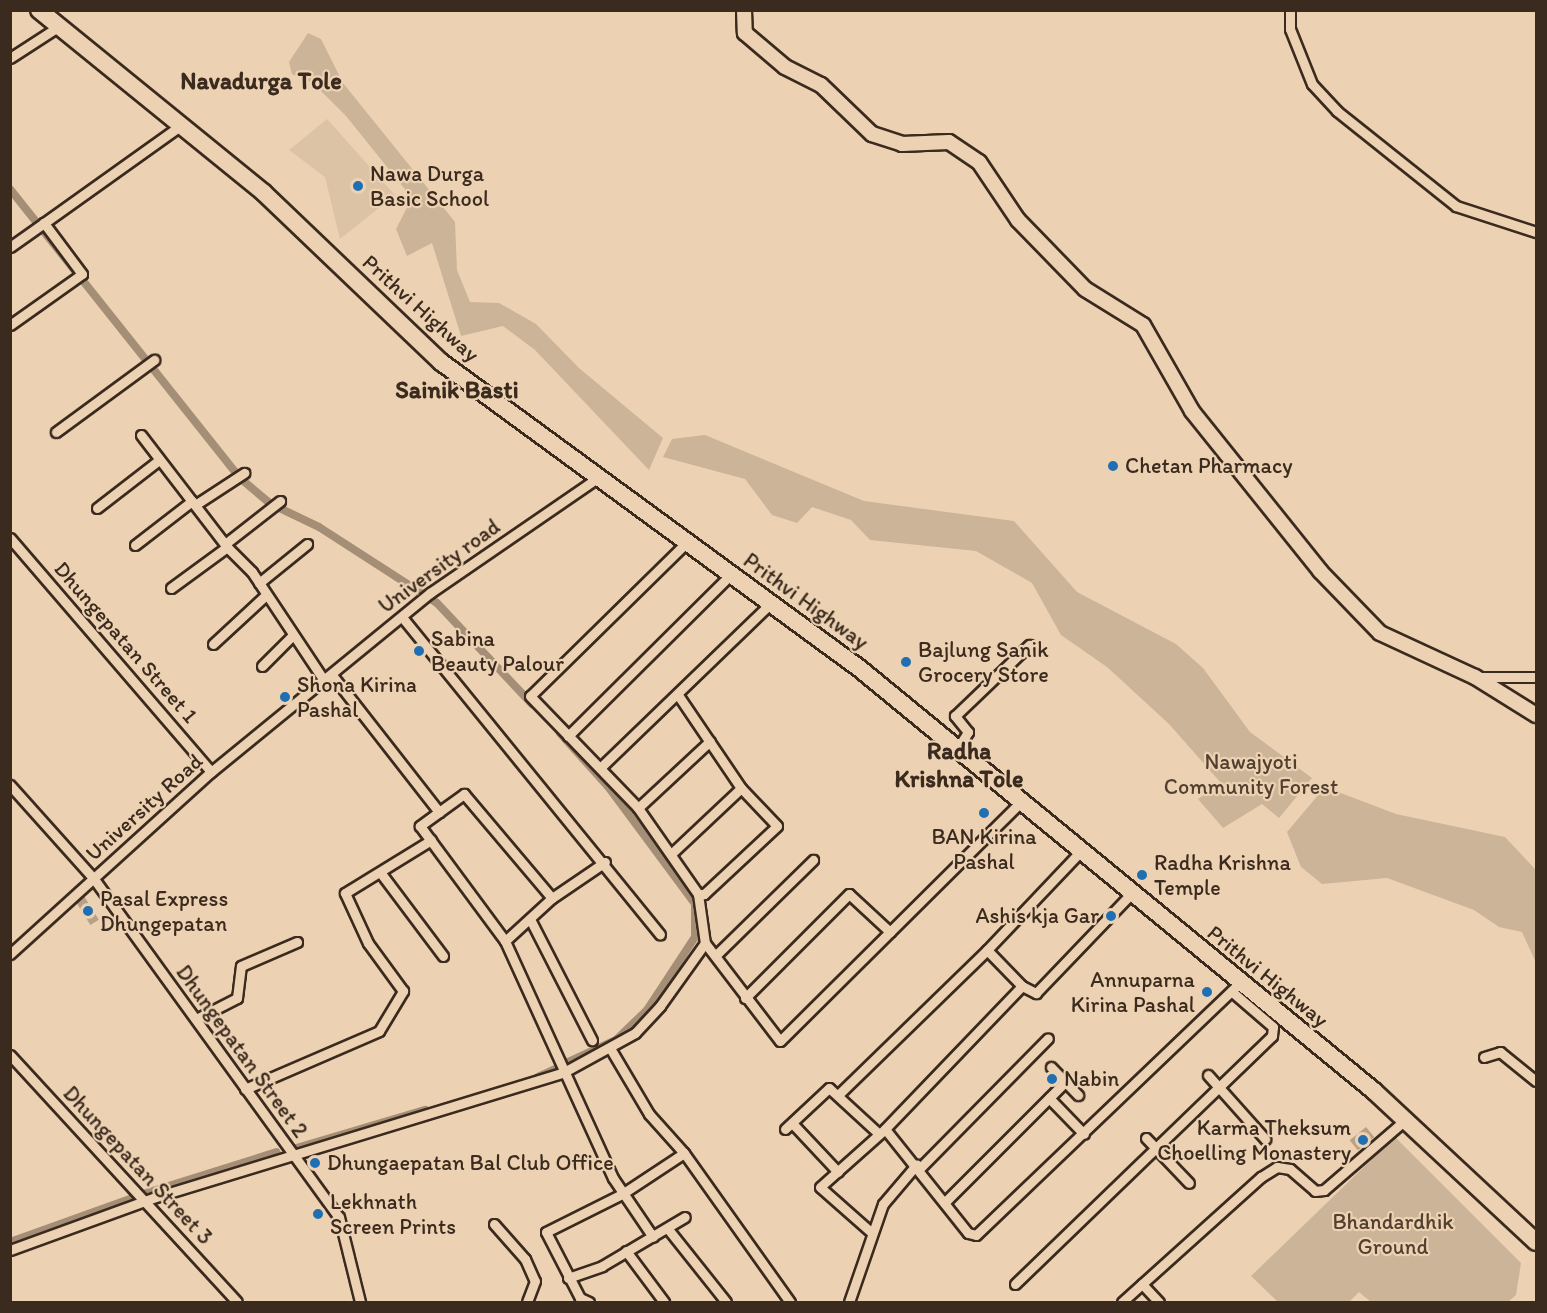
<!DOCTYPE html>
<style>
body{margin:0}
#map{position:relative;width:1547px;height:1313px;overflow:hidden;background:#ecd2b3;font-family:Itim,sans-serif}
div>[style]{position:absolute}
.built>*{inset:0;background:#dcc3a6}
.green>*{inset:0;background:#ccb498}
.canal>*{height:8px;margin:-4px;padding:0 4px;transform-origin:4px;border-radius:4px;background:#a48e76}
.building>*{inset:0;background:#b8a187;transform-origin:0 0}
.roads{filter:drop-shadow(2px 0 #3b2a1e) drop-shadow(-2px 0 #3b2a1e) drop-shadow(0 2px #3b2a1e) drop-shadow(0 -2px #3b2a1e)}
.street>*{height:9px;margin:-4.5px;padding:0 4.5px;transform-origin:4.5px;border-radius:4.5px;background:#ecd2b3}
.secondary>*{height:14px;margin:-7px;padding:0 7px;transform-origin:7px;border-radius:7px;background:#ecd2b3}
.highway>*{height:16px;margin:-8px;padding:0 8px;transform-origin:8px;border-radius:8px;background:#ecd2b3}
.dots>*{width:16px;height:16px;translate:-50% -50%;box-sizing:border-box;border:3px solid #ecd2b3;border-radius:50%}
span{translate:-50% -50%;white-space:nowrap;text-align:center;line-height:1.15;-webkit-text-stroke:4.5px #ecd2b3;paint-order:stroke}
.poi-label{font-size:22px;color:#3b2a1e}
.left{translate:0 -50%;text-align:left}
.right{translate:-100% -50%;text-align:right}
.street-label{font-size:22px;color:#3b2a1e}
.park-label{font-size:22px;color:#513f30}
.neighbourhood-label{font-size:24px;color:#3b2a1e;font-weight:700}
.frame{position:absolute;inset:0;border:12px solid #3b2a1e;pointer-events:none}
</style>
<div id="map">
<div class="built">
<div style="clip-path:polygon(327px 119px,395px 195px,340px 239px,325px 177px,289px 150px)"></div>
</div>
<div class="green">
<div style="clip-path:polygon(308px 33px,321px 39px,343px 83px,455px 222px,457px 270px,470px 302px,499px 303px,536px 324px,579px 368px,663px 438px,649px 470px,535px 350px,503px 326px,461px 336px,432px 243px,407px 256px,396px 229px,412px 198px,346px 116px,313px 83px,292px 74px,289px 62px)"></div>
<div style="clip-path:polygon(705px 435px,864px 501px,1014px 521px,1077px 592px,1176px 644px,1203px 668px,1250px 732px,1312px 778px,1279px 818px,1262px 804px,1223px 828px,1198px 799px,1221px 783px,1169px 724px,1107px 667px,1061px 635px,1032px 583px,976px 551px,870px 540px,851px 520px,812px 507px,797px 523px,772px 515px,745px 479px,663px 457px,672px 439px)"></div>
<div style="clip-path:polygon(1325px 787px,1396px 814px,1505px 837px,1536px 870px,1536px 963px,1522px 932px,1499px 927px,1474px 910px,1387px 878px,1322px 884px,1301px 867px,1287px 832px)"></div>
<div style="clip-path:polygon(1395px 1137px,1521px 1263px,1516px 1295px,1508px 1302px,1371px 1302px,1359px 1292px,1349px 1302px,1278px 1302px,1251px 1276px)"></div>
</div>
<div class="canal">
<div style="left:10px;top:189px;width:371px;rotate:51.5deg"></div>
<div style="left:241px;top:479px;width:39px;rotate:40deg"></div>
<div style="left:271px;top:504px;width:53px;rotate:25.6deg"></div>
<div style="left:319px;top:527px;width:140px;rotate:32.8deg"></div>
<div style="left:437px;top:603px;width:139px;rotate:46.8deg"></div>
<div style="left:560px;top:733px;width:75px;rotate:48.2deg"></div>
<div style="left:610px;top:789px;width:143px;rotate:53.5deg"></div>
<div style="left:695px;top:904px;width:33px;rotate:90deg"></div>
<div style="left:695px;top:937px;width:87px;rotate:123.3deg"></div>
<div style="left:647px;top:1010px;width:43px;rotate:135.9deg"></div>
<div style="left:616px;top:1040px;width:53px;rotate:155.4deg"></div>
<div style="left:538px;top:1077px;width:26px;rotate:-25deg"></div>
<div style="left:293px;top:1149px;width:138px;rotate:-16.5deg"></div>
<div style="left:143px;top:1194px;width:140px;rotate:-17.4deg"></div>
<div style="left:10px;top:1242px;width:134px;rotate:-19.7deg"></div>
</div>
<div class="building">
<div style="left:84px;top:896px;width:28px;height:10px;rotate:58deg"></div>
<div style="left:1366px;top:1127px;width:13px;height:21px;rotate:51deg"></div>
</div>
<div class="roads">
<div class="street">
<div style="left:1290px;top:10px;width:19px;rotate:90deg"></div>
<div style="left:1290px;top:29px;width:59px;rotate:68.2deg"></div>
<div style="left:1312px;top:84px;width:37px;rotate:47deg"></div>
<div style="left:1337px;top:111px;width:152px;rotate:38.6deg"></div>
<div style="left:1456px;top:206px;width:84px;rotate:18deg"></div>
<div style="left:10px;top:58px;width:57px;rotate:-32.9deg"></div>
<div style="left:10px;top:247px;width:42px;rotate:-35.2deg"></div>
<div style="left:10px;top:325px;width:88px;rotate:-35.3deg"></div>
<div style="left:82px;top:274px;width:64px;rotate:-126.7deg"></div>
<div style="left:44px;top:223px;width:167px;rotate:-35.5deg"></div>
<div style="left:56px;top:432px;width:122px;rotate:-36.3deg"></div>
<div style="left:141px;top:435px;width:141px;rotate:52.5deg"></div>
<div style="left:227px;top:547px;width:35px;rotate:45deg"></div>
<div style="left:252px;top:572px;width:132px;rotate:56.4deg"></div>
<div style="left:195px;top:505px;width:59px;rotate:-33.1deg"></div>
<div style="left:97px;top:508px;width:78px;rotate:-37.7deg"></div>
<div style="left:10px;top:538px;width:308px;rotate:49.3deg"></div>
<div style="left:688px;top:541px;width:221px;rotate:135.5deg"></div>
<div style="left:530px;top:696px;width:156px;rotate:46deg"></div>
<div style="left:638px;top:808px;width:105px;rotate:55.1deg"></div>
<div style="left:225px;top:544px;width:70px;rotate:-38deg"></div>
<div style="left:135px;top:545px;width:72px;rotate:-37.7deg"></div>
<div style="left:259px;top:583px;width:62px;rotate:-39.1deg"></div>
<div style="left:171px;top:588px;width:69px;rotate:-36.2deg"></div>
<div style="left:402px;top:617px;width:409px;rotate:50.9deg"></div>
<div style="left:213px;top:644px;width:72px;rotate:-42.8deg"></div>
<div style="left:262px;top:666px;width:44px;rotate:-45deg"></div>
<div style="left:332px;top:675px;width:174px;rotate:52deg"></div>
<div style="left:439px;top:812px;width:31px;rotate:-36deg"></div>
<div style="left:464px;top:794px;width:136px;rotate:49.8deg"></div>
<div style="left:1475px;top:677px;width:61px"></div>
<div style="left:678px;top:695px;width:112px;rotate:55.9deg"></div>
<div style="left:741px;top:788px;width:52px;rotate:46.5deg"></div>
<div style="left:777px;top:826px;width:100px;rotate:137deg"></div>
<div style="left:704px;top:894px;width:6px;rotate:180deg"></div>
<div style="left:698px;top:894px;width:49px;rotate:81.9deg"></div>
<div style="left:705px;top:943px;width:123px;rotate:52.6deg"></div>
<div style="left:780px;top:1041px;width:341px;rotate:-44.8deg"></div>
<div style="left:568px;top:736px;width:230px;rotate:-44.8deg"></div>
<div style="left:958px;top:748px;width:19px;rotate:-58deg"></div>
<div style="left:968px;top:732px;width:21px;rotate:-129deg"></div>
<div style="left:955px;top:716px;width:103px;rotate:-43.8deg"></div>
<div style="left:600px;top:768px;width:238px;rotate:-44deg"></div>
<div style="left:10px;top:785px;width:126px;rotate:48.2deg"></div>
<div style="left:94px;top:879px;width:417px;rotate:54.1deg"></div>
<div style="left:339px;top:1217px;width:88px;rotate:76.1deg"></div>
<div style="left:638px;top:808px;width:98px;rotate:-42.9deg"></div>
<div style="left:439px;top:812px;width:24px;rotate:144deg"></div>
<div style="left:420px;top:826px;width:143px;rotate:53.5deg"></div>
<div style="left:505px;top:941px;width:260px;rotate:65.5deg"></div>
<div style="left:613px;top:1178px;width:71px;rotate:55.9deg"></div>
<div style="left:671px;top:854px;width:96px;rotate:-43.3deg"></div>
<div style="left:380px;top:872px;width:105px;rotate:53.1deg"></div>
<div style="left:531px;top:921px;width:134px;rotate:62.9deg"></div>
<div style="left:505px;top:941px;width:64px;rotate:-42.5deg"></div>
<div style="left:552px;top:898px;width:64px;rotate:-34.2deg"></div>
<div style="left:987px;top:950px;width:137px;rotate:-46.5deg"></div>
<div style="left:10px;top:954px;width:271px;rotate:-42.2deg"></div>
<div style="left:211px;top:772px;width:283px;rotate:-39.3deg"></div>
<div style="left:430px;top:593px;width:205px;rotate:-34.5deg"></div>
<div style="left:716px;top:955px;width:136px;rotate:-44.4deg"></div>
<div style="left:1022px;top:986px;width:16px;rotate:27deg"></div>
<div style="left:1036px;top:993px;width:140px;rotate:-46.2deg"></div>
<div style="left:745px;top:998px;width:147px;rotate:-45deg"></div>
<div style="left:849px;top:894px;width:56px;rotate:42.8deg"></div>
<div style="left:196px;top:1019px;width:46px;rotate:-27.1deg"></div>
<div style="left:237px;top:998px;width:32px;rotate:-83deg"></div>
<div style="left:241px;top:966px;width:61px;rotate:-23.2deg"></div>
<div style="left:610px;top:1048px;width:77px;rotate:59.4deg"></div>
<div style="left:649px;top:1114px;width:52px;rotate:48.1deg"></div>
<div style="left:684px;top:1153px;width:183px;rotate:54.6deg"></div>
<div style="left:10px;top:1055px;width:335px;rotate:47.4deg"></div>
<div style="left:1484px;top:1057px;width:17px;rotate:-17deg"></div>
<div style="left:1500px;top:1052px;width:46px;rotate:38.9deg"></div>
<div style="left:1051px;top:1067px;width:39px;rotate:46deg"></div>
<div style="left:1208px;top:1075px;width:86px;rotate:48.3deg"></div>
<div style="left:245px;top:1089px;width:146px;rotate:-23.4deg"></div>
<div style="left:379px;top:1031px;width:47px;rotate:-59deg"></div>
<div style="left:403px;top:991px;width:59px;rotate:-126.1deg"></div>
<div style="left:368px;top:943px;width:55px;rotate:-114.7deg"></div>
<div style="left:345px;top:893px;width:101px;rotate:-31.6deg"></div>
<div style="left:838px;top:1095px;width:208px;rotate:-44.2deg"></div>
<div style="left:987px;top:950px;width:50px;rotate:45.8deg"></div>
<div style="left:1022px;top:986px;width:198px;rotate:133.8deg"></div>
<div style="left:885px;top:1129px;width:133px;rotate:51.4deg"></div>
<div style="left:968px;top:1233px;width:8px;rotate:14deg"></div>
<div style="left:976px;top:1235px;width:365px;rotate:-43.7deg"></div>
<div style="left:1049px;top:1098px;width:50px;rotate:45.8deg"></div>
<div style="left:792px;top:1123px;width:67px;rotate:46.8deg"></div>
<div style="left:785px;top:1129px;width:60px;rotate:-43deg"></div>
<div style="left:829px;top:1088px;width:68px;rotate:42.6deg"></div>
<div style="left:1146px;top:1138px;width:62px;rotate:46.3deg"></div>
<div style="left:920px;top:1168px;width:182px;rotate:-45.4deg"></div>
<div style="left:945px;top:1202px;width:170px;rotate:-45deg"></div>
<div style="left:494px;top:1224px;width:47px;rotate:48.5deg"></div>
<div style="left:525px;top:1259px;width:24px;rotate:66deg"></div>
<div style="left:535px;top:1281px;width:22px;rotate:111deg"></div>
<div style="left:668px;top:1229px;width:93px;rotate:51.5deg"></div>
<div style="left:872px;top:1233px;width:69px;rotate:-138.5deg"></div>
<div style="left:820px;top:1187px;width:87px;rotate:-41.7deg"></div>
<div style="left:10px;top:1250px;width:155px;rotate:-20deg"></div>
<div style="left:156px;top:1197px;width:427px;rotate:-17deg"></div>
<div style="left:564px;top:1072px;width:81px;rotate:-28.8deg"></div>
<div style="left:635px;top:1033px;width:37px;rotate:-47deg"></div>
<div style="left:660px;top:1006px;width:77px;rotate:-54.5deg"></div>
<div style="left:626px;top:1251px;width:64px;rotate:53.3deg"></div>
<div style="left:568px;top:1278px;width:36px;rotate:-19deg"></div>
<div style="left:602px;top:1266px;width:96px;rotate:-30.6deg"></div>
<div style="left:1015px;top:1284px;width:357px;rotate:-44deg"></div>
<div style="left:1272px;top:1036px;width:9px;rotate:-84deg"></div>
<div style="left:1273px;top:1027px;width:55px;rotate:-139.4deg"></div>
<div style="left:1142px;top:1284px;width:25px;rotate:47deg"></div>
<div style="left:589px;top:1302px;width:10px;rotate:-156deg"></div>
<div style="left:580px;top:1298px;width:74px;rotate:-117.3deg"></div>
<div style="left:546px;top:1232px;width:85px;rotate:-26.6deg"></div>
<div style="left:622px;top:1194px;width:74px;rotate:-33.5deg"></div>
<div style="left:849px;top:1302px;width:104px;rotate:-70.9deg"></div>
<div style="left:883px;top:1204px;width:52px;rotate:-49.6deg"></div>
<div style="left:1122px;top:1302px;width:187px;rotate:-42deg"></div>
<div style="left:1261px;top:1177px;width:19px;rotate:-32deg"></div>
<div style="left:1277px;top:1167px;width:13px;rotate:9deg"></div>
<div style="left:1290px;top:1169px;width:33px;rotate:41deg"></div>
<div style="left:1315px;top:1191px;width:9px;rotate:-6deg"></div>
<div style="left:1324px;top:1190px;width:107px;rotate:-40.8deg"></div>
</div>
<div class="secondary">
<div style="left:744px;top:10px;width:23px;rotate:88deg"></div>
<div style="left:745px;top:33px;width:52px;rotate:40.4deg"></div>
<div style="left:785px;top:67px;width:40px;rotate:26.6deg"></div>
<div style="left:821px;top:85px;width:71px;rotate:43.9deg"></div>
<div style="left:872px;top:134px;width:32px;rotate:18deg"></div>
<div style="left:902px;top:144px;width:47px;rotate:-2.4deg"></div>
<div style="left:949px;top:142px;width:36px;rotate:34deg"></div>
<div style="left:979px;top:162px;width:70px;rotate:56.1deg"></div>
<div style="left:1018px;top:220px;width:96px;rotate:45.8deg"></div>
<div style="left:1085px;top:289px;width:68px;rotate:31.8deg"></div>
<div style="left:1143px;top:325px;width:99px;rotate:60.3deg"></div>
<div style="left:1192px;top:411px;width:205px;rotate:51.3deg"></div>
<div style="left:1320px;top:571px;width:86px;rotate:45.9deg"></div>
<div style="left:1380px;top:633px;width:105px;rotate:24.9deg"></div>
<div style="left:1475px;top:677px;width:72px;rotate:31.9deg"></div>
</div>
<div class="highway">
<div style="left:39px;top:10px;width:290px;rotate:39.1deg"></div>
<div style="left:264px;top:193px;width:245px;rotate:43.7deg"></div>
<div style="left:441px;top:362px;width:518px;rotate:36.21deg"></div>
<div style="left:859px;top:668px;width:666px;rotate:39.4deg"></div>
<div style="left:1374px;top:1091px;width:221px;rotate:43deg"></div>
</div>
</div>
<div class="dots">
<div style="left:358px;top:186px;background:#1f6fb2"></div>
<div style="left:1113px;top:466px;background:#1f6fb2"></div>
<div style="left:419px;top:651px;background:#1f6fb2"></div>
<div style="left:906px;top:662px;background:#1f6fb2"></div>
<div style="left:285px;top:697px;background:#1f6fb2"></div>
<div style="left:984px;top:813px;background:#1f6fb2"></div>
<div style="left:1142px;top:875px;background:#1f6fb2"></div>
<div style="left:88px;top:911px;background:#1f6fb2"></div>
<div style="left:1111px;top:916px;background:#1f6fb2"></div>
<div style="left:1207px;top:992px;background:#1f6fb2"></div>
<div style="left:1052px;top:1079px;background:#1f6fb2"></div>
<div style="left:1363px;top:1140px;background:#1f6fb2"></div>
<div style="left:315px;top:1163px;background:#1f6fb2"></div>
<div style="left:318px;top:1214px;background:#1f6fb2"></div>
</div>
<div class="poi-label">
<span class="left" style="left:370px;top:186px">Nawa Durga<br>Basic School</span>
<span class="left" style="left:1125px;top:466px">Chetan Pharmacy</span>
<span class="left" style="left:431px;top:651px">Sabina<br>Beauty Palour</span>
<span class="left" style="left:918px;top:662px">Bajlung Sanik<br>Grocery Store</span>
<span class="left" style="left:297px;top:697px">Shona Kirina<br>Pashal</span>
<span style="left:984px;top:849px">BAN Kirina<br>Pashal</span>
<span class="left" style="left:1154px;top:875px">Radha Krishna<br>Temple</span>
<span class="left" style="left:100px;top:911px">Pasal Express<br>Dhungepatan</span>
<span class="right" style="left:1099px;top:916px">Ashis kja Gar</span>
<span class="right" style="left:1195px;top:992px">Annuparna<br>Kirina Pashal</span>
<span class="left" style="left:1064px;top:1079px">Nabin</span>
<span class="right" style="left:1351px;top:1140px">Karma Theksum<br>Choelling Monastery</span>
<span class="left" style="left:327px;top:1163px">Dhungaepatan Bal Club Office</span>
<span class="left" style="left:330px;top:1214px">Lekhnath<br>Screen Prints</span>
</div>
<div class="street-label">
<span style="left:421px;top:308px;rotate:42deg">Prithvi Highway</span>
<span style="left:439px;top:566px;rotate:-36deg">University road</span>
<span style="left:806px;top:601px;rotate:36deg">Prithvi Highway</span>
<span style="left:126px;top:642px;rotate:49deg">Dhungepatan Street 1</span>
<span style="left:144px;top:807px;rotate:-42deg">University Road</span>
<span style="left:1268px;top:976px;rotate:39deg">Prithvi Highway</span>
<span style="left:242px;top:1051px;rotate:54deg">Dhungepatan Street 2</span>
<span style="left:138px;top:1165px;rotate:47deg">Dhungepatan Street 3</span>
</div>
<div class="park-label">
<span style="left:1251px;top:774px">Nawajyoti<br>Community Forest</span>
<span style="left:1393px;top:1234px">Bhandardhik<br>Ground</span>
</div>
<div class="neighbourhood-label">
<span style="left:261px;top:81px">Navadurga Tole</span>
<span style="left:457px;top:390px">Sainik Basti</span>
<span style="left:959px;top:765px">Radha<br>Krishna Tole</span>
</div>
<div class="frame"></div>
</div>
